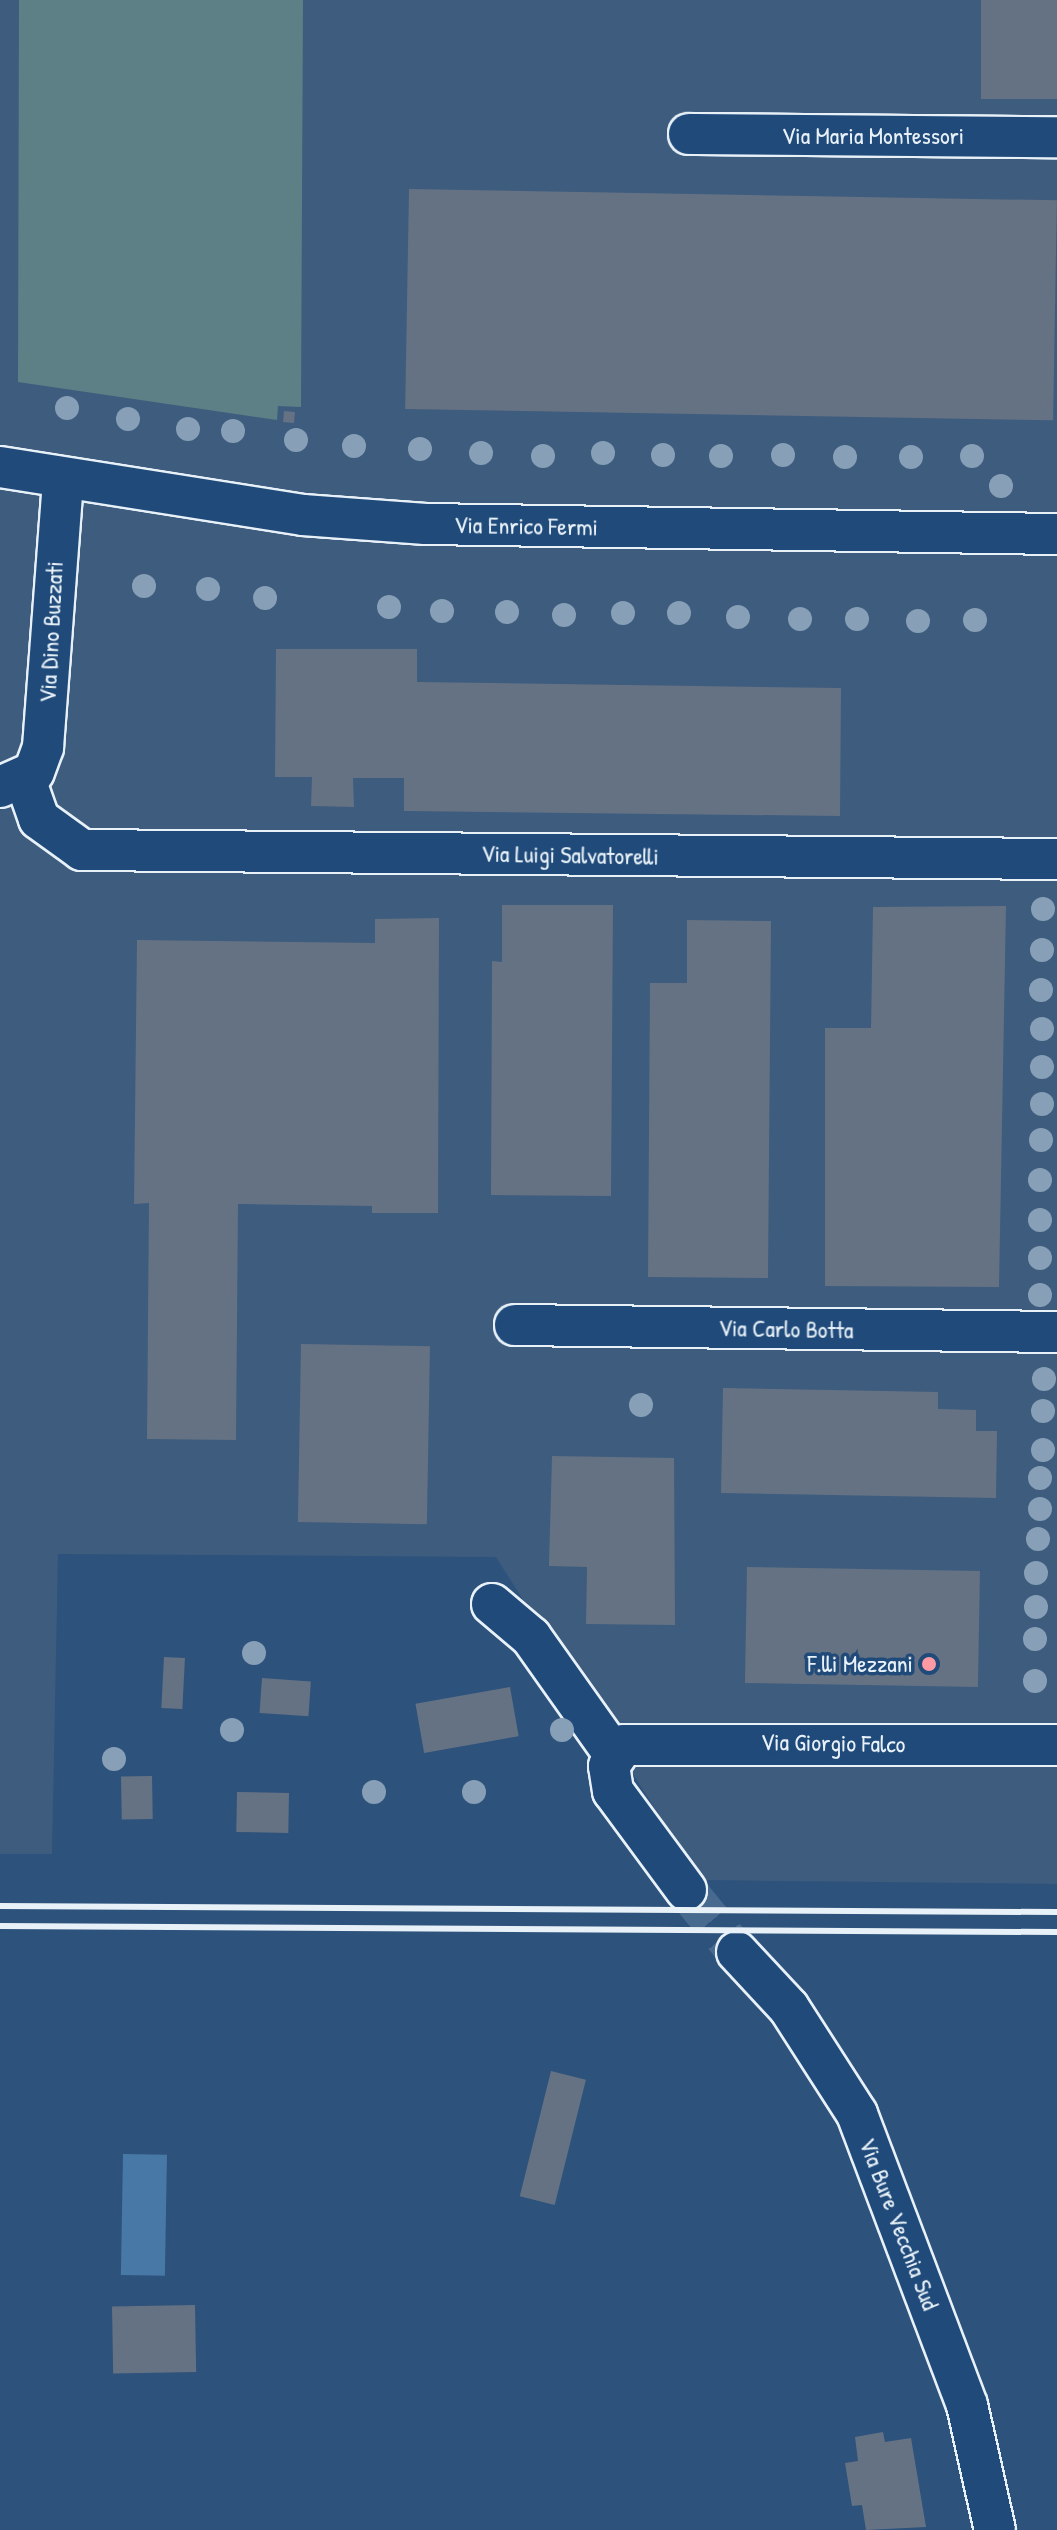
<!DOCTYPE html>
<style>
body{margin:0}
#map{position:relative;width:1057px;height:2530px;overflow:hidden;background:#2d527c;font-family:"Patrick Hand",sans-serif}
div>[style]{position:absolute}
.built>*{inset:0;background:#3e5c7e}
.green>*{inset:0;background:#5c8085}
.water>*{inset:0;background:#4878a5;transform-origin:0 0}
.building>*{inset:0;background:#657284;transform-origin:0 0}
.minor-tunnel>*{height:40px;margin-top:-20px;transform-origin:0;background:repeating-linear-gradient(90deg,#496a8f 0 40px,transparent 0 60px)}
.roads{filter:drop-shadow(2px 0 #e8f1f8) drop-shadow(-2px 0 #e8f1f8) drop-shadow(0 2px #e8f1f8) drop-shadow(0 -2px #e8f1f8)}
.minor>*{height:40px;margin:-20px;padding:0 20px;transform-origin:20px;border-radius:20px;background:#1f4a7a}
.rail>*{height:6px;margin:-3px;padding:0 3px;transform-origin:3px;border-radius:3px;background:#e8f1f8}
.trees>*{width:24px;height:24px;margin:-12px;border-radius:50%;background:#88a0b7}
.dots>*{width:22px;height:22px;translate:-50% -50%;box-sizing:border-box;border:4px solid #1f4a7a;border-radius:50%}
span{translate:-50% -50%;white-space:nowrap;text-align:center;line-height:1.15;-webkit-text-stroke:7px #1f4a7a;paint-order:stroke}
.street-label{font-size:24px;color:#e8f1f8}
.poi-label{font-size:24px;color:#e8f1f8}
.right{translate:-100% -50%;text-align:right}
</style>
<div id="map">
<div class="built">
<div style="clip-path:polygon(0 0,1057px 0,1057px 1884px,700px 1880px,496px 1557px,58px 1554px,52px 1854px,0 1854px)"></div>
</div>
<div class="green">
<div style="clip-path:polygon(19px 0,303px 0,301px 407px,278px 406px,277px 420px,18px 382px)"></div>
</div>
<div class="water">
<div style="left:123px;top:2154px;width:44px;height:121px;rotate:1deg"></div>
</div>
<div class="building">
<div style="left:981px;top:0;width:76px;height:99px"></div>
<div style="left:409px;top:189px;width:648px;height:220px;rotate:1deg"></div>
<div style="left:284px;top:411px;width:11px;height:11px;rotate:5deg"></div>
<div style="clip-path:polygon(276px 649px,417px 649px,417px 682px,841px 688px,840px 816px,404px 811px,404px 778px,353px 778px,354px 807px,311px 806px,312px 777px,275px 777px)"></div>
<div style="clip-path:polygon(502px 905px,613px 905px,611px 1196px,491px 1195px,492px 961px,502px 962px)"></div>
<div style="clip-path:polygon(1006px 906px,999px 1287px,825px 1286px,825px 1028px,871px 1028px,873px 907px)"></div>
<div style="clip-path:polygon(439px 918px,438px 1213px,372px 1213px,372px 1206px,238px 1204px,236px 1440px,147px 1439px,149px 1203px,134px 1204px,137px 940px,375px 943px,375px 919px)"></div>
<div style="clip-path:polygon(687px 920px,771px 921px,768px 1278px,648px 1277px,650px 983px,687px 983px)"></div>
<div style="left:301px;top:1344px;width:129px;height:178px;rotate:1deg"></div>
<div style="clip-path:polygon(723px 1388px,938px 1392px,938px 1409px,976px 1410px,976px 1431px,997px 1431px,996px 1498px,721px 1493px)"></div>
<div style="clip-path:polygon(552px 1456px,674px 1458px,675px 1625px,586px 1624px,587px 1567px,549px 1566px)"></div>
<div style="left:747px;top:1567px;width:233px;height:116px;rotate:1deg"></div>
<div style="left:164px;top:1657px;width:21px;height:51px;rotate:3deg"></div>
<div style="left:262px;top:1678px;width:49px;height:35px;rotate:4deg"></div>
<div style="left:510px;top:1687px;width:50px;height:96px;rotate:80deg"></div>
<div style="left:152px;top:1776px;width:43px;height:31px;rotate:89deg"></div>
<div style="left:237px;top:1792px;width:52px;height:40px;rotate:1deg"></div>
<div style="left:551px;top:2071px;width:36px;height:129px;rotate:14deg"></div>
<div style="left:195px;top:2305px;width:67px;height:83px;rotate:89deg"></div>
<div style="clip-path:polygon(883px 2432px,885px 2442px,911px 2438px,926px 2527px,866px 2530px,862px 2505px,852px 2506px,845px 2463px,858px 2461px,855px 2437px)"></div>
</div>
<div class="minor-tunnel">
<div style="left:686px;top:1890px;width:80px;rotate:50.6deg"></div>
</div>
<div class="roads">
<div class="minor">
<div style="left:689px;top:134px;width:368px;rotate:0.5deg"></div>
<div style="left:0;top:467px;width:307px;rotate:9deg"></div>
<div style="left:303px;top:515px;width:123px;rotate:4.2deg"></div>
<div style="left:426px;top:524px;width:631px;rotate:0.91deg"></div>
<div style="left:25px;top:779px;width:42px;rotate:70.7deg"></div>
<div style="left:39px;top:819px;width:53px;rotate:35.8deg"></div>
<div style="left:82px;top:850px;width:975px;rotate:0.53deg"></div>
<div style="left:0;top:787px;width:37px;rotate:-24deg"></div>
<div style="left:34px;top:772px;width:27px;rotate:-70deg"></div>
<div style="left:43px;top:747px;width:269px;rotate:-85.7deg"></div>
<div style="left:515px;top:1325px;width:542px;rotate:0.74deg"></div>
<div style="left:492px;top:1604px;width:51px;rotate:40.2deg"></div>
<div style="left:531px;top:1637px;width:142px;rotate:54.7deg"></div>
<div style="left:686px;top:1890px;width:123px;rotate:-126.4deg"></div>
<div style="left:613px;top:1791px;width:25px;rotate:-99deg"></div>
<div style="left:609px;top:1766px;width:25px;rotate:-56deg"></div>
<div style="left:623px;top:1745px;width:434px"></div>
<div style="left:737px;top:1952px;width:76px;rotate:47.1deg"></div>
<div style="left:789px;top:2008px;width:126px;rotate:57.3deg"></div>
<div style="left:857px;top:2114px;width:311px;rotate:69.3deg"></div>
<div style="left:967px;top:2405px;width:128px;rotate:77.4deg"></div>
</div>
</div>
<div class="rail">
<div style="left:0;top:1906px;width:1057px;rotate:0.33deg"></div>
<div style="left:0;top:1926px;width:1057px;rotate:0.33deg"></div>
</div>
<div class="trees">
<div style="left:67px;top:408px"></div>
<div style="left:128px;top:419px"></div>
<div style="left:188px;top:429px"></div>
<div style="left:233px;top:431px"></div>
<div style="left:296px;top:440px"></div>
<div style="left:354px;top:446px"></div>
<div style="left:420px;top:449px"></div>
<div style="left:481px;top:453px"></div>
<div style="left:603px;top:453px"></div>
<div style="left:663px;top:455px"></div>
<div style="left:783px;top:455px"></div>
<div style="left:543px;top:456px"></div>
<div style="left:721px;top:456px"></div>
<div style="left:972px;top:456px"></div>
<div style="left:845px;top:457px"></div>
<div style="left:911px;top:457px"></div>
<div style="left:1001px;top:486px"></div>
<div style="left:144px;top:586px"></div>
<div style="left:208px;top:589px"></div>
<div style="left:265px;top:598px"></div>
<div style="left:389px;top:607px"></div>
<div style="left:442px;top:611px"></div>
<div style="left:507px;top:612px"></div>
<div style="left:623px;top:613px"></div>
<div style="left:679px;top:613px"></div>
<div style="left:564px;top:615px"></div>
<div style="left:738px;top:617px"></div>
<div style="left:800px;top:619px"></div>
<div style="left:857px;top:619px"></div>
<div style="left:975px;top:620px"></div>
<div style="left:918px;top:621px"></div>
<div style="left:1043px;top:909px"></div>
<div style="left:1042px;top:950px"></div>
<div style="left:1041px;top:990px"></div>
<div style="left:1042px;top:1029px"></div>
<div style="left:1042px;top:1067px"></div>
<div style="left:1042px;top:1104px"></div>
<div style="left:1041px;top:1140px"></div>
<div style="left:1040px;top:1180px"></div>
<div style="left:1040px;top:1220px"></div>
<div style="left:1040px;top:1258px"></div>
<div style="left:1040px;top:1295px"></div>
<div style="left:1044px;top:1379px"></div>
<div style="left:641px;top:1405px"></div>
<div style="left:1043px;top:1411px"></div>
<div style="left:1043px;top:1450px"></div>
<div style="left:1040px;top:1478px"></div>
<div style="left:1040px;top:1509px"></div>
<div style="left:1038px;top:1539px"></div>
<div style="left:1036px;top:1573px"></div>
<div style="left:1036px;top:1607px"></div>
<div style="left:1035px;top:1639px"></div>
<div style="left:254px;top:1653px"></div>
<div style="left:1035px;top:1681px"></div>
<div style="left:232px;top:1730px"></div>
<div style="left:562px;top:1730px"></div>
<div style="left:114px;top:1759px"></div>
<div style="left:374px;top:1792px"></div>
<div style="left:474px;top:1792px"></div>
</div>
<div class="dots">
<div style="left:929px;top:1664px;background:#ff9aa2"></div>
</div>
<div class="street-label">
<span style="left:873px;top:136px">Via Maria Montessori</span>
<span style="left:526px;top:526px;rotate:1deg">Via Enrico Fermi</span>
<span style="left:51px;top:632px;rotate:-87deg">Via Dino Buzzati</span>
<span style="left:570px;top:855px;rotate:1deg">Via Luigi Salvatorelli</span>
<span style="left:786px;top:1329px;rotate:1deg">Via Carlo Botta</span>
<span style="left:833px;top:1743px;rotate:1deg">Via Giorgio Falco</span>
<span style="left:899px;top:2224px;rotate:69deg">Via Bure Vecchia Sud</span>
</div>
<div class="poi-label">
<span class="right" style="left:913px;top:1664px">F.lli Mezzani</span>
</div>
</div>
